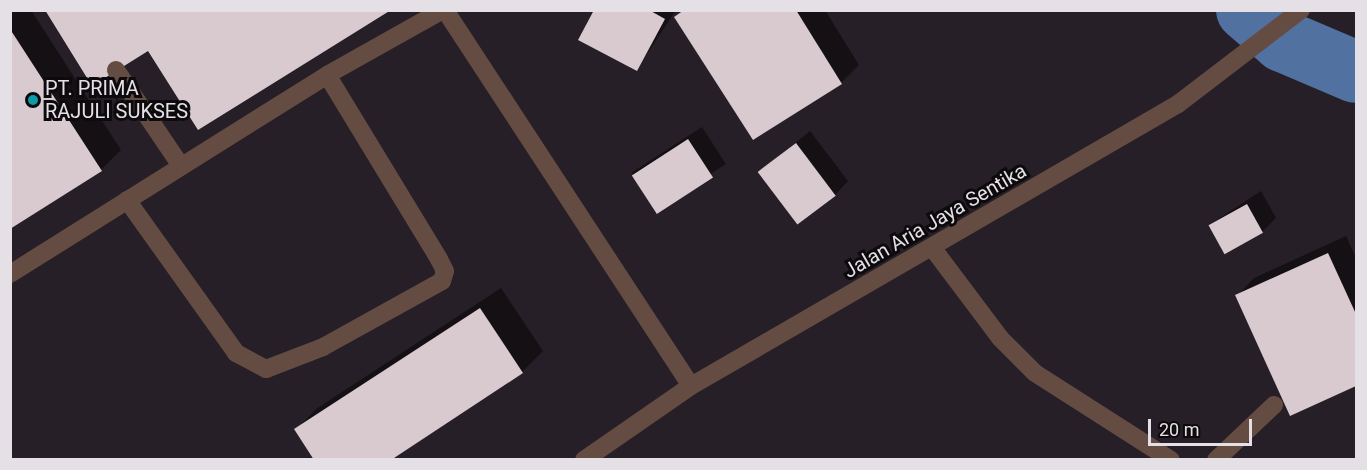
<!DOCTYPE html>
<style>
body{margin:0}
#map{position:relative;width:1367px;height:470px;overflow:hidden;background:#261f27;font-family:Roboto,sans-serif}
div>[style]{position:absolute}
.shadow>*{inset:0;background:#0007;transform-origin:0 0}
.river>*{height:62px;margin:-31px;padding:0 31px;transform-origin:31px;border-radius:31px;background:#5172a1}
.building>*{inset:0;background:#d8cacf;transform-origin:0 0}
.service>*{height:18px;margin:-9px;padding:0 9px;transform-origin:9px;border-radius:9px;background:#654c42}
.tertiary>*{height:18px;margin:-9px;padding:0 9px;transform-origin:9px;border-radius:9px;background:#654c42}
.dots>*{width:16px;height:16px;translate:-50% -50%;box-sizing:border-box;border:3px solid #0d0a0d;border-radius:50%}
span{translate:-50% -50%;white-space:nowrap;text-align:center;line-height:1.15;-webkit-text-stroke:6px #0d0a0d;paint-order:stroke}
.poi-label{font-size:20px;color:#e4e0e5}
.left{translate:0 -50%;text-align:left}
.street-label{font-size:20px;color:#e4e0e5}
.frame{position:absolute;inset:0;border:12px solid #e4e0e5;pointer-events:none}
.scale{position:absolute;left:1148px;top:419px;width:104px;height:27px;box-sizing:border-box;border:3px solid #e4e0e5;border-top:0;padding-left:8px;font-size:18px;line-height:21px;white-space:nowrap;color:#e4e0e5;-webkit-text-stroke:4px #0d0a0d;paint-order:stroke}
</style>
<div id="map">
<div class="shadow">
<div style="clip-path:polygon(10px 10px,31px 10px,121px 150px,101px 170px,10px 227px)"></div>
<div style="clip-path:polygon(595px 10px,676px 10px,637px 69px)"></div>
<div style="clip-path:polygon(682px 10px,825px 10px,859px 65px,841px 83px,753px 138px,676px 17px)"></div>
<div style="left:702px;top:127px;width:44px;height:84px;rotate:57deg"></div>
<div style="clip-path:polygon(810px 131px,848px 181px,835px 195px,760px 172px)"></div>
<div style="clip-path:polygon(1261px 191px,1276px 218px,1262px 232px,1209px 225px)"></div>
<div style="clip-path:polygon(1346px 236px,1356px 258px,1356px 385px,1291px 414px,1237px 296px,1254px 278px)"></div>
<div style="clip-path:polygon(501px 288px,543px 351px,522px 372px,388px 460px,296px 430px,316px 409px)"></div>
</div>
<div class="river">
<div style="left:1247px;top:10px;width:48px;rotate:40.7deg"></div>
<div style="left:1283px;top:41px;width:79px;rotate:23deg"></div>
</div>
<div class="building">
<div style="clip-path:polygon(45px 10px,391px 10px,198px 130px,148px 51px,92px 86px)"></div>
<div style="clip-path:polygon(594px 10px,649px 10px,665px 19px,637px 71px,578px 40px)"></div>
<div style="clip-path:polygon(684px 10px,796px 10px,842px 84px,753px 140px,674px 17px)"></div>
<div style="clip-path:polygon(10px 29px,102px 171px,10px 229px)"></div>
<div style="left:688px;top:139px;width:46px;height:67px;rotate:57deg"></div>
<div style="left:796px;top:143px;width:66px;height:48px;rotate:53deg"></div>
<div style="left:1247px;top:204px;width:33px;height:44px;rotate:61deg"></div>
<div style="clip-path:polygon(1328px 253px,1356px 314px,1356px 386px,1290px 416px,1235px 295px)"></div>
<div style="clip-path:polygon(480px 308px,523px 373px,391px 460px,314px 460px,294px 429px)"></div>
</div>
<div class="service">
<div style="left:445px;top:10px;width:449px;rotate:56.8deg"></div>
<div style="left:116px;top:70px;width:116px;rotate:55.9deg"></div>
<div style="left:127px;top:200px;width:188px;rotate:54.5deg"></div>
<div style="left:236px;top:353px;width:34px;rotate:28deg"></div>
<div style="left:266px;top:369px;width:61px;rotate:-21.1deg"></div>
<div style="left:323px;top:347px;width:136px;rotate:-29deg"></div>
<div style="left:442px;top:281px;width:10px;rotate:-73deg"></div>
<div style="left:445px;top:271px;width:13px;rotate:-117deg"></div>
<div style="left:439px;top:259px;width:215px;rotate:-121.3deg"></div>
<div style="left:934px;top:250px;width:110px;rotate:53.1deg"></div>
<div style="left:1000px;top:338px;width:49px;rotate:45deg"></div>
<div style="left:1035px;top:373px;width:161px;rotate:32.6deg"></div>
<div style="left:10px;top:274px;width:374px;rotate:-32.1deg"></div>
<div style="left:327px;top:75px;width:133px;rotate:-29.3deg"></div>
<div style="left:1216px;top:460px;width:80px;rotate:-43.5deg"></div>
</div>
<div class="tertiary">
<div style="left:584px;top:460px;width:130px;rotate:-34.7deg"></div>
<div style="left:691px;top:386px;width:563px;rotate:-30.07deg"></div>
<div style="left:1178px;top:104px;width:155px;rotate:-37.4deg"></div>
</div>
<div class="dots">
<div style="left:33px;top:100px;background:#0f9aa8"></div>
</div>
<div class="poi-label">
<span class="left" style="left:45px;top:100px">PT. PRIMA<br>RAJULI SUKSES</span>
</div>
<div class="street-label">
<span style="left:935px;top:221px;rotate:-30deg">Jalan Aria Jaya Sentika</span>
</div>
<div class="frame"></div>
<div class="scale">20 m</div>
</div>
